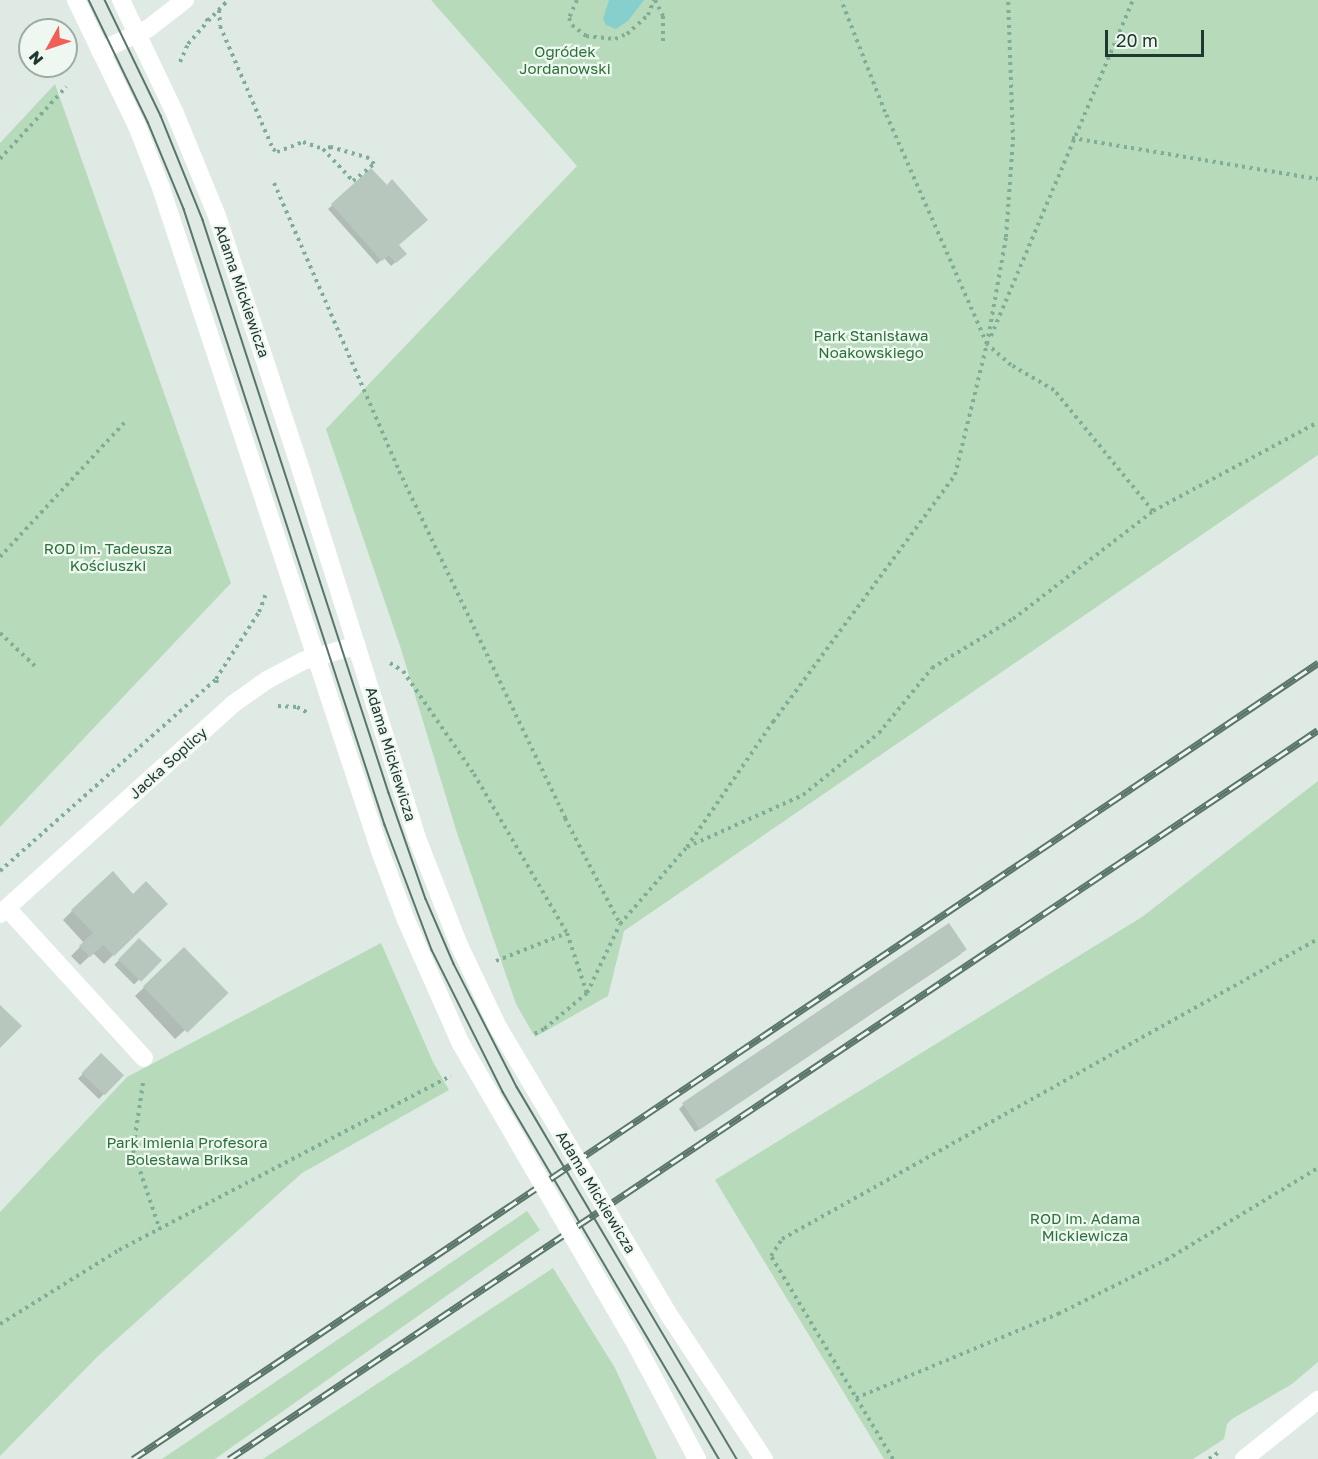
<!DOCTYPE html>
<meta charset="utf-8">
<style>
body{margin:0}
#map{position:relative;width:1318px;height:1459px;overflow:hidden;background:#deeae3;font-family:"Golos Text",sans-serif}
div>[style]{position:absolute}
.green>*{inset:0;background:#b7dbba}
.water>*{inset:0;background:#86cfcd}
.shadow>*{inset:0;background:#0003;transform-origin:0 0}
.building>*{inset:0;background:#b7c7be;transform-origin:0 0}
.path>*{height:4px;margin-top:-2px;transform-origin:0;background:repeating-linear-gradient(90deg,#7fad96 0 3px,transparent 0 7.5px)}
.service>*{height:18px;margin:-9px;padding:0 9px;transform-origin:9px;border-radius:9px;background:#fff}
.minor>*{height:18px;margin:-9px;padding:0 9px;transform-origin:9px;border-radius:9px;background:#fff}
.tertiary>*{height:18px;margin:-9px;padding:0 9px;transform-origin:9px;border-radius:9px;background:#fff}
.tram>*{height:1.5px;margin:-0.75px;padding:0 0.75px;transform-origin:0.75px;border-radius:0.75px;background:#5a7569}
.rail>*{height:7px;margin-top:-3.5px;transform-origin:0;background:repeating-linear-gradient(90deg,#eff7f1 0 14px,#5a7569 0 28px);box-sizing:border-box;border-block:2px solid #5a7569}
.tertiary-bridge>*{height:18px;margin:-9px;padding:0 9px;transform-origin:9px;border-radius:9px;background:#fff}
span{translate:-50% -50%;white-space:nowrap;text-align:center;line-height:1.15;-webkit-text-stroke:4.5px #eff7f1;paint-order:stroke}
.park-label{font-size:15px;color:#2b7039}
.street-label{font-size:15px;color:#20392e}
.north{position:absolute;left:18px;top:18px;width:60px;height:60px;box-sizing:border-box;background:#eff7f1;border:2px solid #9caba3;border-radius:50%;rotate:230deg;font-size:16px;font-weight:700;line-height:24px;text-align:center;color:#20392e}
.north::after{content:'';display:block;margin:auto;width:21px;height:27px;background:#f06056;clip-path:polygon(50% 0,100% 100%,50% 72%,0 100%)}
.scale{position:absolute;left:1105px;top:30px;width:99px;height:27px;box-sizing:border-box;border:3px solid #20392e;border-top:0;padding-left:8px;font-size:18px;line-height:21px;white-space:nowrap;color:#20392e;-webkit-text-stroke:4px #eff7f1;paint-order:stroke}
</style>
<div id="map">
<div class="green">
<div style="clip-path:polygon(431px 0,1318px 0,1318px 455px,624px 931px,608px 996px,535px 1037px,516px 1004px,457px 833px,401px 649px,326px 429px,577px 166px)"></div>
<div style="clip-path:polygon(55px 84px,231px 583px,0 827px,0 143px)"></div>
<div style="clip-path:polygon(1318px 781px,1318px 1362px,1292px 1384px,1232px 1419px,1227px 1424px,1224px 1439px,1193px 1459px,884px 1459px,715px 1180px,1142px 917px)"></div>
<div style="clip-path:polygon(381px 943px,433px 1062px,449px 1090px,302px 1173px,98px 1356px,0 1456px,0 1212px,127px 1077px)"></div>
<div style="clip-path:polygon(527px 1211px,540px 1230px,215px 1459px,162px 1459px)"></div>
<div style="clip-path:polygon(553px 1268px,615px 1368px,657px 1459px,263px 1459px)"></div>
</div>
<div class="water">
<div style="clip-path:polygon(609px 0,644px 0,628px 21px,616px 29px,606px 25px,603px 19px)"></div>
</div>
<div class="shadow">
<div style="clip-path:polygon(371px 171px,387px 187px,397px 246px,405px 254px,391px 266px,384px 258px,377px 264px,328px 209px)"></div>
<div style="clip-path:polygon(166px 904px,104px 964px,93px 953px,80px 965px,71px 956px,84px 943px,63px 920px,72px 911px)"></div>
<div style="clip-path:polygon(949px 926px,961px 954px,695px 1132px,679px 1109px,683px 1105px)"></div>
<div style="left:139px;top:940px;width:28px;height:35px;rotate:45deg"></div>
<div style="clip-path:polygon(184px 949px,216px 1002px,175px 1039px,135px 996px)"></div>
<div style="left:101px;top:1055px;width:29px;height:33px;rotate:44deg"></div>
</div>
<div class="building">
<div style="clip-path:polygon(371px 168px,387px 185px,392px 179px,428px 220px,399px 245px,407px 254px,396px 263px,389px 255px,382px 261px,331px 204px)"></div>
<div style="clip-path:polygon(113px 871px,133px 894px,146px 881px,168px 904px,114px 956px,103px 945px,90px 957px,79px 946px,93px 933px,71px 910px)"></div>
<div style="left:949px;top:923px;width:32px;height:322px;rotate:56deg"></div>
<div style="left:139px;top:938px;width:32px;height:30px;rotate:44deg"></div>
<div style="left:184px;top:947px;width:64px;height:57px;rotate:46deg"></div>
<div style="clip-path:polygon(0 1005px,22px 1026px,0 1048px)"></div>
<div style="left:101px;top:1053px;width:32px;height:28px;rotate:44deg"></div>
</div>
<div class="path">
<div style="left:577px;top:0;width:20px;rotate:114deg"></div>
<div style="left:569px;top:18px;width:8px;rotate:67deg"></div>
<div style="left:572px;top:25px;width:18px;rotate:38deg"></div>
<div style="left:586px;top:36px;width:29px;rotate:6deg"></div>
<div style="left:615px;top:39px;width:13px;rotate:-23deg"></div>
<div style="left:627px;top:34px;width:28px;rotate:-42deg"></div>
<div style="left:648px;top:15px;width:16px;rotate:-68deg"></div>
<div style="left:655px;top:0;width:18px;rotate:63deg"></div>
<div style="left:663px;top:16px;width:30px;rotate:90deg"></div>
<div style="left:219px;top:10px;width:16px;rotate:86deg"></div>
<div style="left:220px;top:26px;width:134px;rotate:66.7deg"></div>
<div style="left:273px;top:149px;width:5px;rotate:37deg"></div>
<div style="left:277px;top:152px;width:28px;rotate:-21deg"></div>
<div style="left:303px;top:142px;width:21px;rotate:19deg"></div>
<div style="left:323px;top:149px;width:44px;rotate:46.8deg"></div>
<div style="left:353px;top:181px;width:27px;rotate:-39deg"></div>
<div style="left:374px;top:164px;width:8px;rotate:-130deg"></div>
<div style="left:369px;top:158px;width:40px;rotate:-164deg"></div>
<div style="left:331px;top:147px;width:8px;rotate:166deg"></div>
<div style="left:208px;top:21px;width:29px;rotate:-46deg"></div>
<div style="left:180px;top:62px;width:20px;rotate:-66deg"></div>
<div style="left:188px;top:44px;width:30px;rotate:-49deg"></div>
<div style="left:208px;top:21px;width:5px;rotate:-127deg"></div>
<div style="left:1072px;top:138px;width:249px;rotate:9.5deg"></div>
<div style="left:0;top:159px;width:98px;rotate:-47.5deg"></div>
<div style="left:274px;top:183px;width:314px;rotate:66.5deg"></div>
<div style="left:399px;top:471px;width:385px;rotate:64.4deg"></div>
<div style="left:565px;top:818px;width:119px;rotate:62.6deg"></div>
<div style="left:991px;top:336px;width:365px;rotate:-67.1deg"></div>
<div style="left:1153px;top:511px;width:187px;rotate:-28.3deg"></div>
<div style="left:0;top:557px;width:185px;rotate:-47.2deg"></div>
<div style="left:0;top:633px;width:51px;rotate:43.4deg"></div>
<div style="left:390px;top:663px;width:15px;rotate:32deg"></div>
<div style="left:403px;top:671px;width:125px;rotate:55.4deg"></div>
<div style="left:474px;top:774px;width:184px;rotate:59.7deg"></div>
<div style="left:567px;top:933px;width:63px;rotate:71.6deg"></div>
<div style="left:587px;top:993px;width:56px;rotate:140.1deg"></div>
<div style="left:544px;top:1029px;width:13px;rotate:153deg"></div>
<div style="left:217px;top:683px;width:4px;rotate:-104deg"></div>
<div style="left:216px;top:679px;width:80px;rotate:-57.3deg"></div>
<div style="left:259px;top:612px;width:22px;rotate:-69deg"></div>
<div style="left:278px;top:706px;width:19px;rotate:3deg"></div>
<div style="left:297px;top:707px;width:13px;rotate:29deg"></div>
<div style="left:687px;top:847px;width:127px;rotate:-24.1deg"></div>
<div style="left:803px;top:795px;width:98px;rotate:-39.2deg"></div>
<div style="left:879px;top:733px;width:84px;rotate:-50.8deg"></div>
<div style="left:932px;top:668px;width:95px;rotate:-31.2deg"></div>
<div style="left:1013px;top:619px;width:177px;rotate:-37.6deg"></div>
<div style="left:1153px;top:511px;width:156px;rotate:-129.3deg"></div>
<div style="left:1054px;top:390px;width:50px;rotate:-149.8deg"></div>
<div style="left:1011px;top:365px;width:32px;rotate:-139deg"></div>
<div style="left:987px;top:344px;width:253px;rotate:-113.7deg"></div>
<div style="left:885px;top:112px;width:120px;rotate:-111.4deg"></div>
<div style="left:0;top:871px;width:289px;rotate:-41.6deg"></div>
<div style="left:496px;top:961px;width:76px;rotate:-21.5deg"></div>
<div style="left:587px;top:993px;width:76px;rotate:-64.4deg"></div>
<div style="left:620px;top:924px;width:102px;rotate:-49deg"></div>
<div style="left:687px;top:847px;width:152px;rotate:-55.5deg"></div>
<div style="left:773px;top:722px;width:307px;rotate:-53.6deg"></div>
<div style="left:955px;top:475px;width:135px;rotate:-76.3deg"></div>
<div style="left:987px;top:344px;width:109px;rotate:-79.9deg"></div>
<div style="left:1006px;top:237px;width:97px;rotate:-85.9deg"></div>
<div style="left:1013px;top:140px;width:140px;rotate:-92deg"></div>
<div style="left:143px;top:1083px;width:68px;rotate:98.5deg"></div>
<div style="left:133px;top:1150px;width:84px;rotate:71.4deg"></div>
<div style="left:0;top:1324px;width:140px;rotate:-31.9deg"></div>
<div style="left:119px;top:1250px;width:375px;rotate:-27.7deg"></div>
<div style="left:856px;top:1398px;width:219px;rotate:-22.6deg"></div>
<div style="left:1058px;top:1314px;width:121px;rotate:-26.6deg"></div>
<div style="left:1166px;top:1260px;width:178px;rotate:-31.2deg"></div>
<div style="left:893px;top:1459px;width:237px;rotate:-121deg"></div>
<div style="left:771px;top:1256px;width:20px;rotate:-57deg"></div>
<div style="left:782px;top:1239px;width:614px;rotate:-29.24deg"></div>
<div style="left:1209px;top:1459px;width:12px;rotate:-35deg"></div>
</div>
<div class="service">
<div style="left:7px;top:908px;width:203px;rotate:47.6deg"></div>
</div>
<div class="minor">
<div style="left:100px;top:51px;width:54px;rotate:-25.1deg"></div>
<div style="left:149px;top:28px;width:46px;rotate:-37.9deg"></div>
<div style="left:0;top:914px;width:314px;rotate:-42deg"></div>
<div style="left:233px;top:704px;width:42px;rotate:-35.2deg"></div>
<div style="left:267px;top:680px;width:41px;rotate:-27.8deg"></div>
<div style="left:303px;top:661px;width:56px;rotate:-16.5deg"></div>
<div style="left:1244px;top:1459px;width:95px;rotate:-38.6deg"></div>
</div>
<div class="tertiary">
<div style="left:76px;top:0;width:140px;rotate:64.2deg"></div>
<div style="left:137px;top:126px;width:66px;rotate:68.8deg"></div>
<div style="left:161px;top:188px;width:698px;rotate:71.72deg"></div>
<div style="left:380px;top:851px;width:74px;rotate:69.4deg"></div>
<div style="left:406px;top:920px;width:136px;rotate:66.1deg"></div>
<div style="left:121px;top:0;width:123px;rotate:64.5deg"></div>
<div style="left:174px;top:111px;width:113px;rotate:67.7deg"></div>
<div style="left:217px;top:216px;width:268px;rotate:71.7deg"></div>
<div style="left:301px;top:470px;width:386px;rotate:72.5deg"></div>
<div style="left:417px;top:838px;width:115px;rotate:68.6deg"></div>
<div style="left:459px;top:945px;width:91px;rotate:64.6deg"></div>
<div style="left:671px;top:1318px;width:169px;rotate:56.6deg"></div>
<div style="left:633px;top:1339px;width:136px;rotate:61.9deg"></div>
</div>
<div class="tram">
<div style="left:89px;top:0;width:136px;rotate:64.2deg"></div>
<div style="left:148px;top:122px;width:94px;rotate:67.5deg"></div>
<div style="left:184px;top:209px;width:648px;rotate:71.93deg"></div>
<div style="left:385px;top:825px;width:134px;rotate:69.4deg"></div>
<div style="left:432px;top:950px;width:159px;rotate:63.4deg"></div>
<div style="left:503px;top:1092px;width:426px;rotate:59.5deg"></div>
<div style="left:105px;top:0;width:129px;rotate:64.2deg"></div>
<div style="left:161px;top:116px;width:112px;rotate:68deg"></div>
<div style="left:203px;top:220px;width:602px;rotate:72.02deg"></div>
<div style="left:389px;top:793px;width:112px;rotate:70.8deg"></div>
<div style="left:426px;top:899px;width:71px;rotate:66.7deg"></div>
<div style="left:454px;top:964px;width:138px;rotate:62.9deg"></div>
<div style="left:517px;top:1087px;width:432px;rotate:59.4deg"></div>
</div>
<div class="rail">
<div style="left:133px;top:1459px;width:1428px;rotate:-33.89deg"></div>
<div style="left:229px;top:1459px;width:1310px;rotate:-33.8deg"></div>
</div>
<div class="tertiary-bridge">
<div style="left:498px;top:1027px;width:339px;rotate:59.3deg"></div>
<div style="left:461px;top:1044px;width:341px;rotate:59.8deg"></div>
</div>
<div class="park-label">
<span style="left:565px;top:60px">Ogródek<br>Jordanowski</span>
<span style="left:871px;top:344px">Park Stanisława<br>Noakowskiego</span>
<span style="left:108px;top:557px">ROD im. Tadeusza<br>Kościuszki</span>
<span style="left:187px;top:1151px">Park imienia Profesora<br>Bolesława Briksa</span>
<span style="left:1085px;top:1227px">ROD im. Adama<br>Mickiewicza</span>
</div>
<div class="street-label">
<span style="left:242px;top:291px;rotate:71deg">Adama Mickiewicza</span>
<span style="left:391px;top:754px;rotate:73deg">Adama Mickiewicza</span>
<span style="left:168px;top:763px;rotate:-42deg">Jacka Soplicy</span>
<span style="left:596px;top:1192px;rotate:59deg">Adama Mickiewicza</span>
</div>
<div class="north">N</div>
<div class="scale">20 m</div>
</div>
